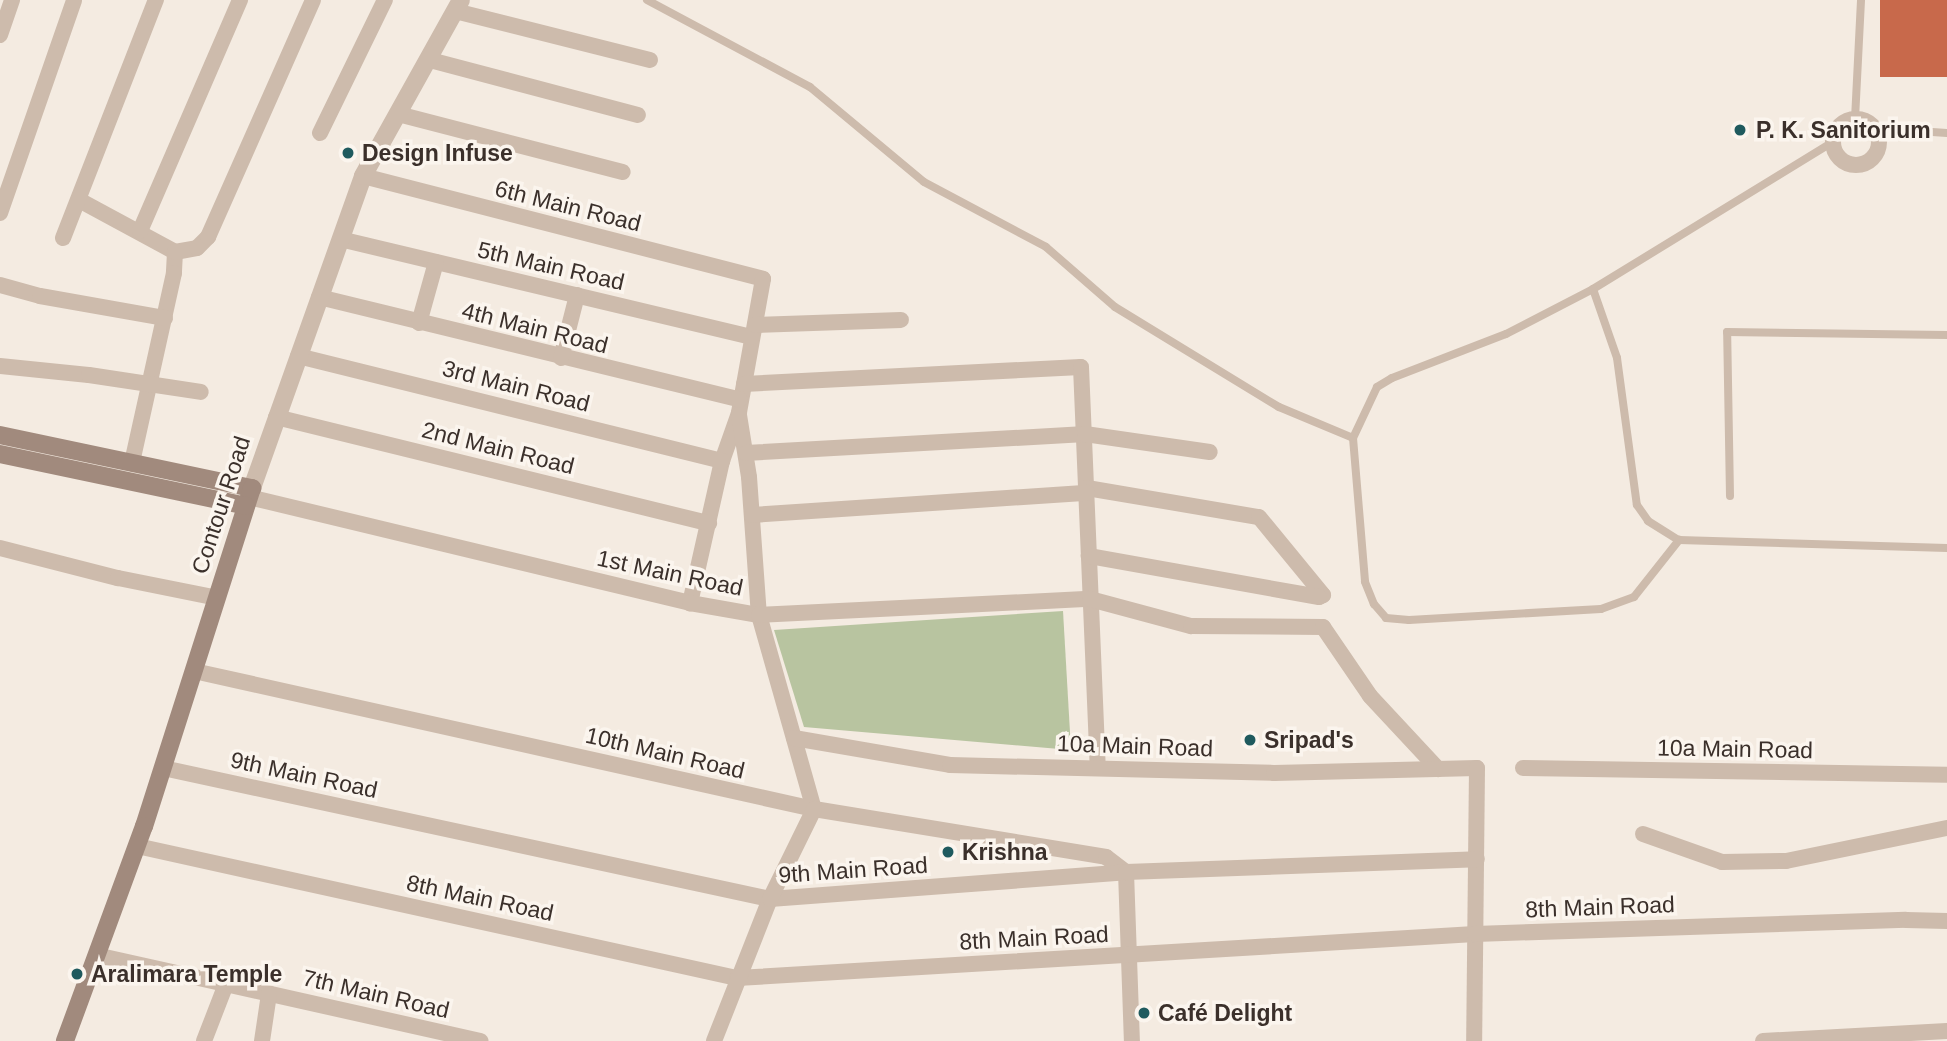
<!DOCTYPE html>
<meta charset="utf-8">
<style>
body{margin:0}
#map{position:relative;width:1947px;height:1041px;overflow:hidden;background:#f4ebe1;font-family:Helvetica,sans-serif}
div>[style]{position:absolute}
.green>*{inset:0;background:#b8c4a0}
.building>*{inset:0;background:#c8694b;transform-origin:0 0}
.service>*{height:8px;margin:-4px;padding:0 4px;transform-origin:4px;border-radius:4px;background:#cdbbac}
.minor>*{height:16px;margin:-8px;padding:0 8px;transform-origin:8px;border-radius:8px;background:#cdbbac}
.minor>.ring{margin:-8px;padding:0;box-sizing:content-box;background:none;border:16px solid #cdbbac;border-radius:50%}
.tertiary>*{height:18px;margin:-9px;padding:0 9px;transform-origin:9px;border-radius:9px;background:#cdbbac}
.secondary>*{height:18px;margin:-9px;padding:0 9px;transform-origin:9px;border-radius:9px;background:#a18a7d}
.dots>*{width:19px;height:19px;translate:-50% -50%;box-sizing:border-box;border:4px solid #fbf5ee;border-radius:50%}
span{translate:-50% -50%;white-space:nowrap;text-align:center;line-height:1.15;-webkit-text-stroke:7px #fbf5ee;paint-order:stroke}
.poi-label{font-size:23px;color:#3b302b;font-weight:700}
.left{translate:0 -50%;text-align:left}
.street-label{font-size:23px;color:#3b302b}
</style>
<div id="map">
<div class="green">
<div style="clip-path:polygon(1063px 611px,1071px 750px,804px 727px,774px 630px)"></div>
</div>
<div class="building">
<div style="left:1880px;top:0;width:67px;height:77px"></div>
</div>
<div class="service">
<div style="left:647px;top:0;width:185px;rotate:28.1deg"></div>
<div style="left:810px;top:87px;width:148px;rotate:39.8deg"></div>
<div style="left:924px;top:182px;width:138px;rotate:28deg"></div>
<div style="left:1046px;top:247px;width:91px;rotate:41deg"></div>
<div style="left:1115px;top:307px;width:192px;rotate:31.4deg"></div>
<div style="left:1279px;top:407px;width:80px;rotate:22.7deg"></div>
<div style="left:1353px;top:438px;width:144px;rotate:85.2deg"></div>
<div style="left:1365px;top:582px;width:24px;rotate:68deg"></div>
<div style="left:1374px;top:604px;width:18px;rotate:49deg"></div>
<div style="left:1386px;top:618px;width:23px;rotate:5deg"></div>
<div style="left:1409px;top:620px;width:192px;rotate:-3.3deg"></div>
<div style="left:1601px;top:609px;width:35px;rotate:-20deg"></div>
<div style="left:1634px;top:597px;width:73px;rotate:-51.7deg"></div>
<div style="left:1855px;top:119px;width:119px;rotate:-87.1deg"></div>
<div style="left:1874px;top:128px;width:73px;rotate:3.9deg"></div>
<div style="left:1593px;top:289px;width:281px;rotate:-31.5deg"></div>
<div style="left:1353px;top:438px;width:56px;rotate:-64.8deg"></div>
<div style="left:1377px;top:387px;width:17px;rotate:-31deg"></div>
<div style="left:1392px;top:378px;width:122px;rotate:-21.1deg"></div>
<div style="left:1506px;top:334px;width:98px;rotate:-27.3deg"></div>
<div style="left:1593px;top:289px;width:73px;rotate:70.8deg"></div>
<div style="left:1617px;top:358px;width:148px;rotate:82.3deg"></div>
<div style="left:1637px;top:505px;width:19px;rotate:55deg"></div>
<div style="left:1648px;top:521px;width:36px;rotate:32deg"></div>
<div style="left:1679px;top:540px;width:268px;rotate:1.7deg"></div>
<div style="left:1730px;top:496px;width:164px;rotate:-91deg"></div>
<div style="left:1727px;top:332px;width:220px;rotate:0.8deg"></div>
</div>
<div class="minor">
<div style="left:455px;top:11px;width:201px;rotate:14.1deg"></div>
<div style="left:0;top:35px;width:37px;rotate:-71deg"></div>
<div style="left:430px;top:60px;width:215px;rotate:14.8deg"></div>
<div style="left:398px;top:114px;width:232px;rotate:14.5deg"></div>
<div class="ring" style="left:1833px;top:119px;width:30px;height:30px"></div>
<div style="left:320px;top:133px;width:148px;rotate:-64deg"></div>
<div style="left:363px;top:176px;width:413px;rotate:14.4deg"></div>
<div style="left:763px;top:279px;width:136px;rotate:100.2deg"></div>
<div style="left:739px;top:413px;width:51px;rotate:109.5deg"></div>
<div style="left:722px;top:461px;width:146px;rotate:102.7deg"></div>
<div style="left:79px;top:200px;width:109px;rotate:28.4deg"></div>
<div style="left:175px;top:252px;width:21px;rotate:93deg"></div>
<div style="left:174px;top:273px;width:195px;rotate:102.5deg"></div>
<div style="left:0;top:213px;width:225px;rotate:-70.8deg"></div>
<div style="left:140px;top:231px;width:252px;rotate:-66.6deg"></div>
<div style="left:63px;top:238px;width:256px;rotate:-68.7deg"></div>
<div style="left:340px;top:239px;width:423px;rotate:13.4deg"></div>
<div style="left:175px;top:252px;width:22px;rotate:-10deg"></div>
<div style="left:197px;top:248px;width:16px;rotate:-45deg"></div>
<div style="left:208px;top:237px;width:259px;rotate:-66.1deg"></div>
<div style="left:0;top:285px;width:41px;rotate:15.4deg"></div>
<div style="left:40px;top:296px;width:127px;rotate:10deg"></div>
<div style="left:319px;top:297px;width:433px;rotate:13.7deg"></div>
<div style="left:419px;top:323px;width:63px;rotate:-74.4deg"></div>
<div style="left:755px;top:325px;width:146px;rotate:-2deg"></div>
<div style="left:298px;top:356px;width:437px;rotate:13.9deg"></div>
<div style="left:561px;top:358px;width:65px;rotate:-75.7deg"></div>
<div style="left:0;top:366px;width:89px;rotate:5.8deg"></div>
<div style="left:89px;top:375px;width:113px;rotate:8.6deg"></div>
<div style="left:744px;top:384px;width:337px;rotate:-2.9deg"></div>
<div style="left:1081px;top:367px;width:400px;rotate:87.6deg"></div>
<div style="left:739px;top:415px;width:63px;rotate:80.8deg"></div>
<div style="left:749px;top:477px;width:138px;rotate:85.9deg"></div>
<div style="left:759px;top:615px;width:202px;rotate:74.2deg"></div>
<div style="left:276px;top:417px;width:446px;rotate:13.8deg"></div>
<div style="left:746px;top:453px;width:340px;rotate:-3.2deg"></div>
<div style="left:1085px;top:434px;width:126px;rotate:8.2deg"></div>
<div style="left:1087px;top:488px;width:174px;rotate:9.6deg"></div>
<div style="left:1259px;top:517px;width:101px;rotate:50.6deg"></div>
<div style="left:1323px;top:595px;width:4px;rotate:153deg"></div>
<div style="left:1319px;top:597px;width:234px;rotate:-169.9deg"></div>
<div style="left:249px;top:497px;width:454px;rotate:13.5deg"></div>
<div style="left:690px;top:603px;width:70px;rotate:9.9deg"></div>
<div style="left:759px;top:615px;width:331px;rotate:-2.8deg"></div>
<div style="left:1090px;top:599px;width:105px;rotate:15deg"></div>
<div style="left:1191px;top:626px;width:132px;rotate:0.4deg"></div>
<div style="left:1323px;top:627px;width:83px;rotate:55.7deg"></div>
<div style="left:1370px;top:696px;width:100px;rotate:47deg"></div>
<div style="left:752px;top:515px;width:336px;rotate:-3.8deg"></div>
<div style="left:0;top:548px;width:122px;rotate:14.3deg"></div>
<div style="left:118px;top:578px;width:101px;rotate:11.4deg"></div>
<div style="left:194px;top:671px;width:635px;rotate:12.55deg"></div>
<div style="left:814px;top:809px;width:296px;rotate:9.3deg"></div>
<div style="left:1106px;top:857px;width:25px;rotate:37deg"></div>
<div style="left:1126px;top:872px;width:169px;rotate:88deg"></div>
<div style="left:794px;top:738px;width:158px;rotate:9.8deg"></div>
<div style="left:950px;top:765px;width:324px;rotate:1.4deg"></div>
<div style="left:1274px;top:773px;width:203px;rotate:-1.4deg"></div>
<div style="left:1477px;top:768px;width:273px;rotate:90.6deg"></div>
<div style="left:163px;top:768px;width:621px;rotate:12.18deg"></div>
<div style="left:770px;top:899px;width:357px;rotate:-4.3deg"></div>
<div style="left:1126px;top:872px;width:351px;rotate:-2.1deg"></div>
<div style="left:1523px;top:768px;width:424px;rotate:0.9deg"></div>
<div style="left:1643px;top:834px;width:84px;rotate:19.5deg"></div>
<div style="left:1722px;top:862px;width:64px;rotate:-0.9deg"></div>
<div style="left:1786px;top:861px;width:164px;rotate:-11.6deg"></div>
<div style="left:137px;top:846px;width:614px;rotate:12.41deg"></div>
<div style="left:737px;top:978px;width:739px;rotate:-3.41deg"></div>
<div style="left:1475px;top:934px;width:431px;rotate:-1.9deg"></div>
<div style="left:1906px;top:920px;width:41px;rotate:1.4deg"></div>
<div style="left:96px;top:955px;width:394px;rotate:12.6deg"></div>
<div style="left:204px;top:1041px;width:61px;rotate:-68.9deg"></div>
<div style="left:262px;top:1041px;width:48px;rotate:-81.5deg"></div>
<div style="left:714px;top:1041px;width:153px;rotate:-68.5deg"></div>
<div style="left:770px;top:899px;width:100px;rotate:-63.9deg"></div>
<div style="left:1763px;top:1041px;width:184px;rotate:-3.1deg"></div>
</div>
<div class="tertiary">
<div style="left:252px;top:488px;width:331px;rotate:-70.4deg"></div>
<div style="left:363px;top:176px;width:201px;rotate:-60.9deg"></div>
</div>
<div class="secondary">
<div style="left:0;top:435px;width:258px;rotate:11.9deg"></div>
<div style="left:252px;top:488px;width:355px;rotate:107.7deg"></div>
<div style="left:144px;top:826px;width:229px;rotate:110.2deg"></div>
<div style="left:0;top:454px;width:251px;rotate:11.9deg"></div>
</div>
<div class="dots">
<div style="left:1740px;top:130px;background:#1f5a5e"></div>
<div style="left:348px;top:153px;background:#1f5a5e"></div>
<div style="left:1250px;top:740px;background:#1f5a5e"></div>
<div style="left:948px;top:852px;background:#1f5a5e"></div>
<div style="left:77px;top:974px;background:#1f5a5e"></div>
<div style="left:1144px;top:1013px;background:#1f5a5e"></div>
</div>
<div class="poi-label">
<span class="left" style="left:1756px;top:130px">P. K. Sanitorium</span>
<span class="left" style="left:362px;top:153px">Design Infuse</span>
<span class="left" style="left:1264px;top:740px">Sripad's</span>
<span class="left" style="left:962px;top:852px">Krishna</span>
<span class="left" style="left:91px;top:974px">Aralimara Temple</span>
<span class="left" style="left:1158px;top:1013px">Café Delight</span>
</div>
<div class="street-label">
<span style="left:568px;top:206px;rotate:14deg">6th Main Road</span>
<span style="left:551px;top:266px;rotate:13deg">5th Main Road</span>
<span style="left:535px;top:328px;rotate:14deg">4th Main Road</span>
<span style="left:516px;top:386px;rotate:14deg">3rd Main Road</span>
<span style="left:498px;top:448px;rotate:14deg">2nd Main Road</span>
<span style="left:221px;top:505px;rotate:-72deg">Contour Road</span>
<span style="left:670px;top:573px;rotate:12deg">1st Main Road</span>
<span style="left:1135px;top:746px;rotate:2deg">10a Main Road</span>
<span style="left:1735px;top:749px;rotate:1deg">10a Main Road</span>
<span style="left:665px;top:753px;rotate:13deg">10th Main Road</span>
<span style="left:304px;top:775px;rotate:12deg">9th Main Road</span>
<span style="left:853px;top:870px;rotate:-4deg">9th Main Road</span>
<span style="left:480px;top:898px;rotate:12deg">8th Main Road</span>
<span style="left:1600px;top:907px;rotate:-2deg">8th Main Road</span>
<span style="left:1034px;top:938px;rotate:-3deg">8th Main Road</span>
<span style="left:376px;top:994px;rotate:13deg">7th Main Road</span>
</div>
</div>
